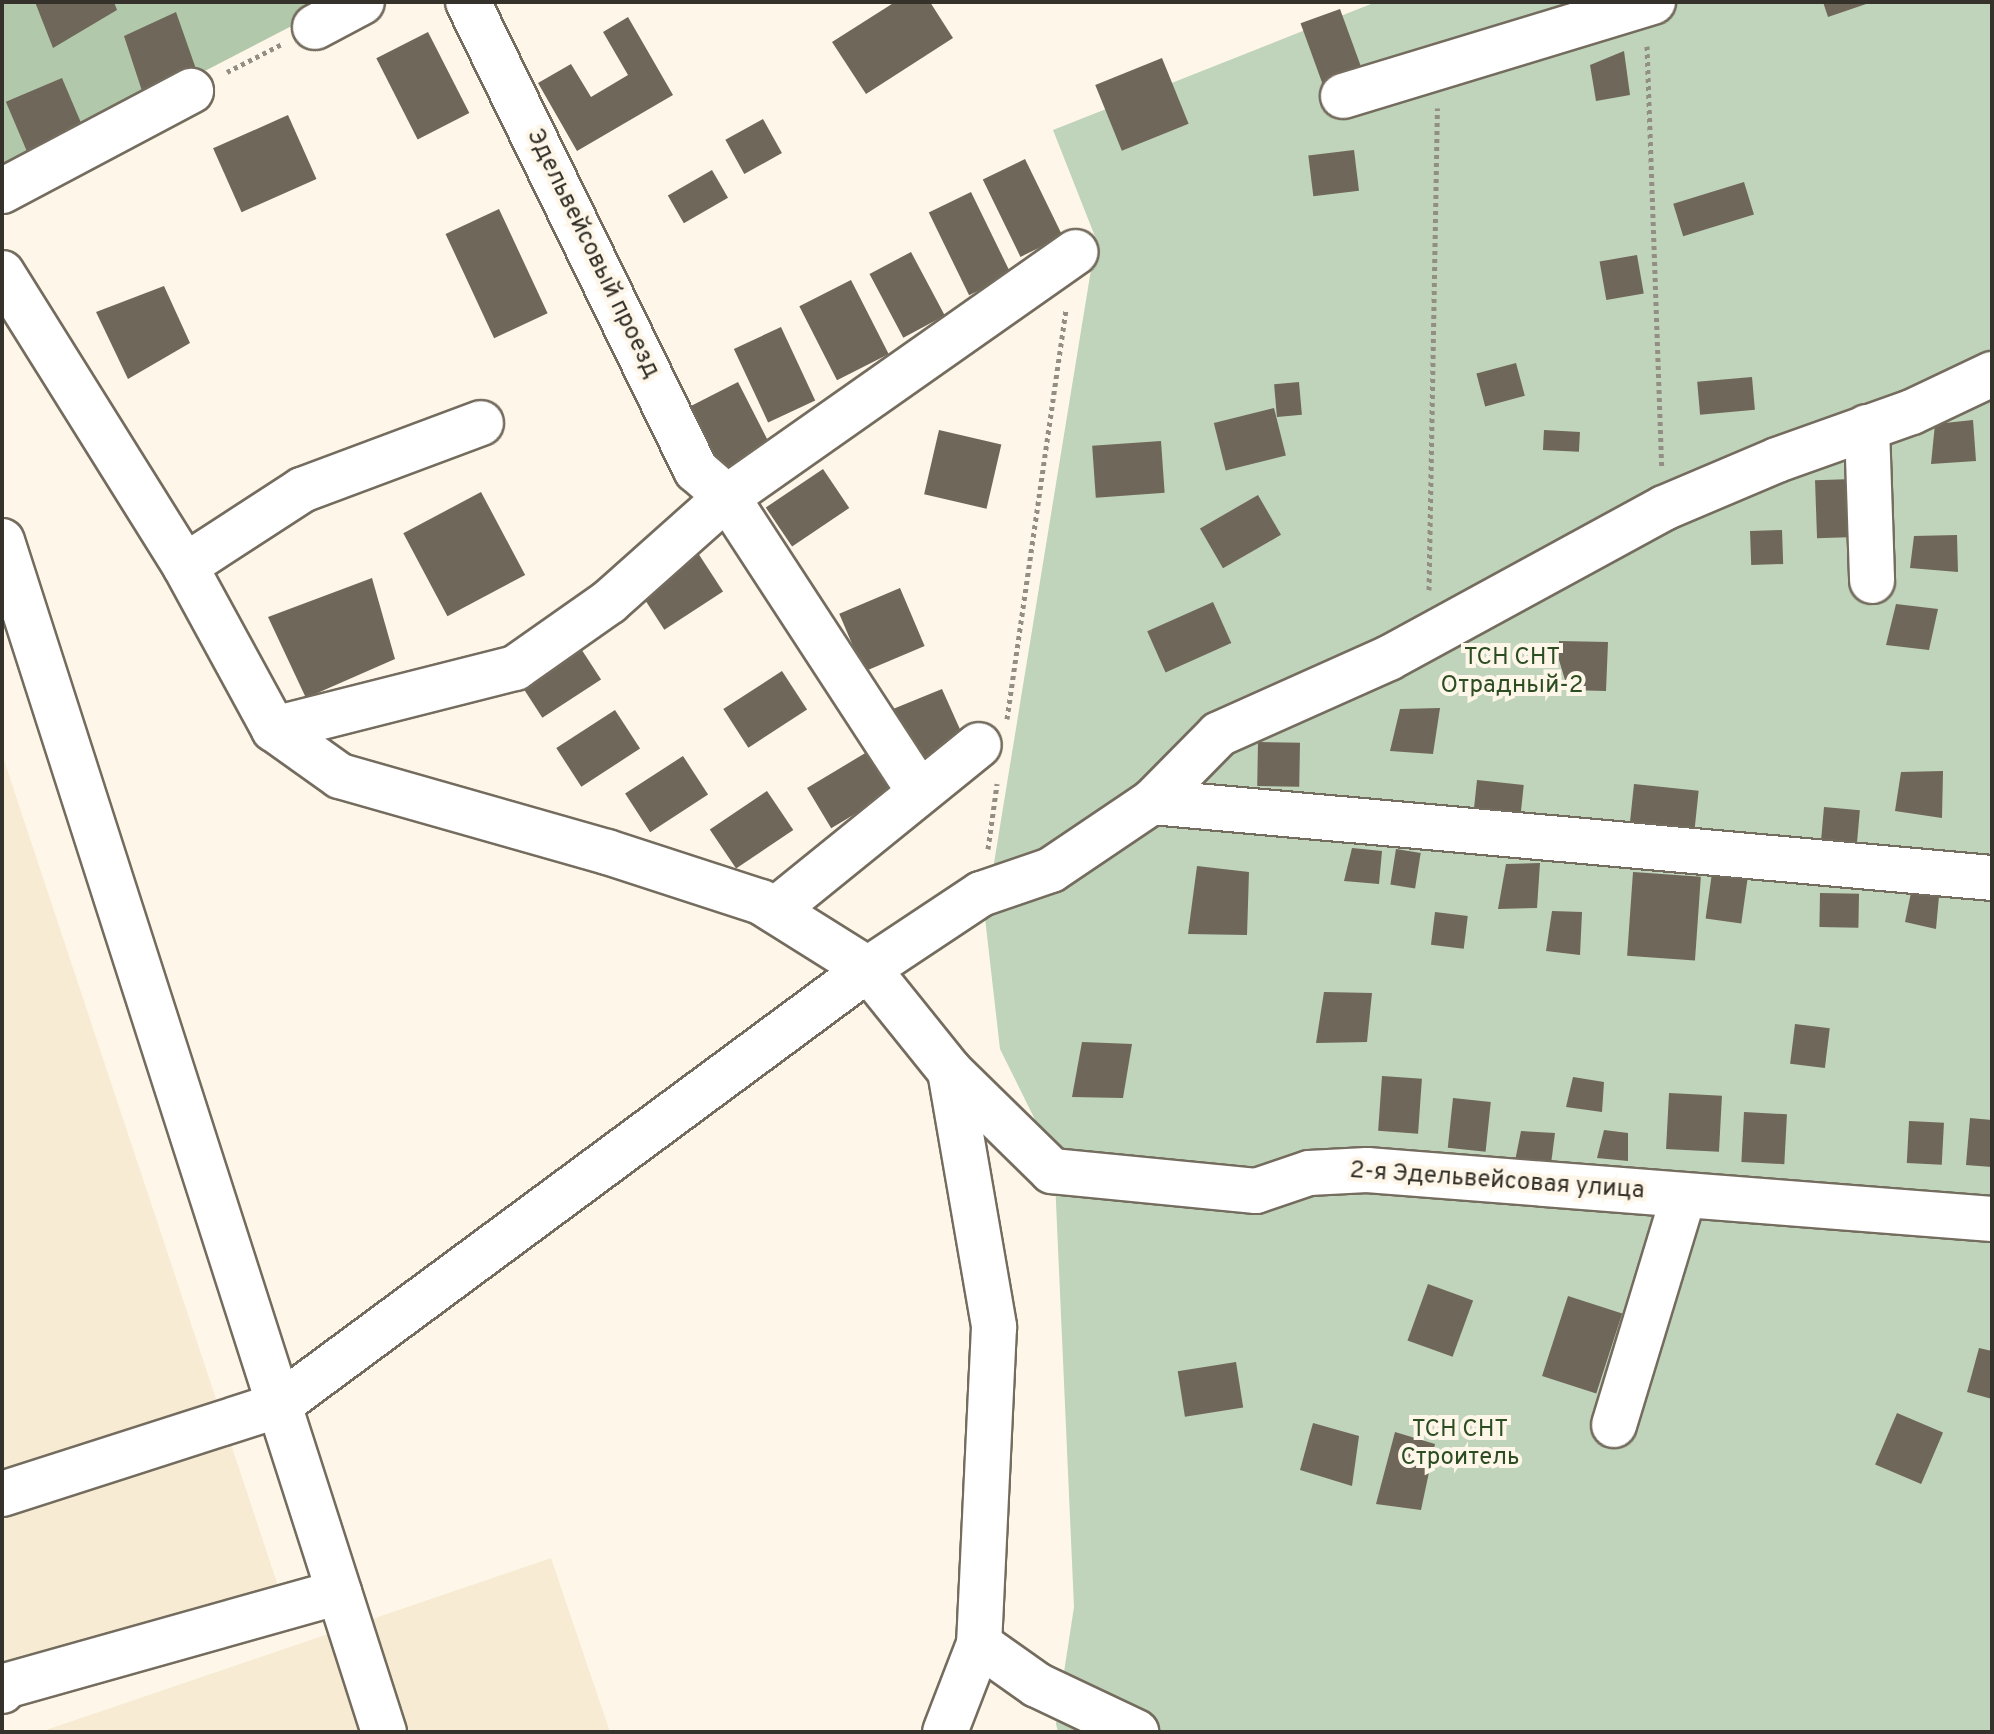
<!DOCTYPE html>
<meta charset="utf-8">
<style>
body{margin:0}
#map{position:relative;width:1994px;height:1734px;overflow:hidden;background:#fef7e9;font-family:Overpass,sans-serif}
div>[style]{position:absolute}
.built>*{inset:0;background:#f7ebd3}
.green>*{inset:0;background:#c0d3bb}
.forest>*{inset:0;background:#b1c9aa}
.building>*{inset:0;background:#6f6759;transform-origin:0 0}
.path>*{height:5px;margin-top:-2.5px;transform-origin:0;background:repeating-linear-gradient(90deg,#938e84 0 4px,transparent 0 8px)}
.roads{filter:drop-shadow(2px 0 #746c5e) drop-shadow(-2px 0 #746c5e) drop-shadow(0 2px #746c5e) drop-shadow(0 -2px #746c5e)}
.minor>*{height:44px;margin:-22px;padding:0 22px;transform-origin:22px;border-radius:22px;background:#fff}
span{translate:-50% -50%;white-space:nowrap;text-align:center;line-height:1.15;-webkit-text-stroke:8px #fef7e9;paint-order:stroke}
.street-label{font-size:24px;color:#35322b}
.park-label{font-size:24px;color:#2c4d22}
.frame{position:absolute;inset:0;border:4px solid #35322b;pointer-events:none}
</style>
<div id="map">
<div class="built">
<div style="clip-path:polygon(2px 754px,287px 1613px,2px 1708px)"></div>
<div style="clip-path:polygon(551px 1558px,610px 1732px,40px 1732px)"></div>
</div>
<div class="green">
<div style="clip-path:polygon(1376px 2px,1992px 2px,1992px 1196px,1551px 1164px,1992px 1201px,1992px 1732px,1058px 1732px,1056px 1724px,1074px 1607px,1054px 1158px,1000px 1049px,985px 918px,1096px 239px,1053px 130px)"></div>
</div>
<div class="forest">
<div style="clip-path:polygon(2px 2px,338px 2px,2px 176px)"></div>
</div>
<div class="building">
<div style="clip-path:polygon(35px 2px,114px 2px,117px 10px,53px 48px)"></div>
<div style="clip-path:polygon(895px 2px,930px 2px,953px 38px,866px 94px,832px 42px)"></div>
<div style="clip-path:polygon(1823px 2px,1872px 2px,1828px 17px)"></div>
<div style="left:1340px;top:9px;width:70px;height:42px;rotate:70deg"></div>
<div style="clip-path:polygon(176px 12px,196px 69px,143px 94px,124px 36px)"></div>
<div style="clip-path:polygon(628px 17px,673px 95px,577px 151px,538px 83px,571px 64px,591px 97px,628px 75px,603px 32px)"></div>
<div style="left:428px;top:32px;width:91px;height:58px;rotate:63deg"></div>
<div style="clip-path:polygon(1624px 51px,1630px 95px,1596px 101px,1590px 65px)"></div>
<div style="left:1162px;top:58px;width:71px;height:72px;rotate:68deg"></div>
<div style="left:62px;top:78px;width:53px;height:61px;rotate:67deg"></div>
<div style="left:288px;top:115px;width:70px;height:82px;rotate:66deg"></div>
<div style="left:763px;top:119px;width:39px;height:43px;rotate:61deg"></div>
<div style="left:1354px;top:150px;width:41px;height:46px;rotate:83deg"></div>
<div style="left:1025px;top:159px;width:86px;height:47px;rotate:64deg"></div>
<div style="left:712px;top:170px;width:32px;height:51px;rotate:60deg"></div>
<div style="left:1744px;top:182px;width:34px;height:74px;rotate:73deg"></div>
<div style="left:971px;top:192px;width:92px;height:47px;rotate:64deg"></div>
<div style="left:499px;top:209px;width:115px;height:59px;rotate:65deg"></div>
<div style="left:911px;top:252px;width:72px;height:47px;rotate:62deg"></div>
<div style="left:1637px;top:255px;width:39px;height:38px;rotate:80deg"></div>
<div style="left:851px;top:280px;width:83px;height:58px;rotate:63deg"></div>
<div style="clip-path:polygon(164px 286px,190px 343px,128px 379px,96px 312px)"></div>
<div style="left:781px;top:327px;width:81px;height:52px;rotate:65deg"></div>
<div style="left:1516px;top:363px;width:34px;height:41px;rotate:75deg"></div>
<div style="left:1752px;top:377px;width:33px;height:55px;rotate:85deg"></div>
<div style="left:738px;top:382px;width:85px;height:60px;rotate:63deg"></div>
<div style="left:1299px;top:382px;width:33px;height:25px;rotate:85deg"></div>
<div style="left:1274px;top:408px;width:49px;height:62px;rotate:76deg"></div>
<div style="clip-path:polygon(1973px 420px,1976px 461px,1931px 464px,1935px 424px)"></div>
<div style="left:939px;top:430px;width:64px;height:66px;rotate:13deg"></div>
<div style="left:1544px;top:430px;width:36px;height:20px;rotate:3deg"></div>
<div style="left:1161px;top:441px;width:52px;height:69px;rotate:86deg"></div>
<div style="left:823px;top:469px;width:47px;height:69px;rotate:56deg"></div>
<div style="left:1853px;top:479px;width:58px;height:38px;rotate:88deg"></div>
<div style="left:481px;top:492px;width:94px;height:88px;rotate:62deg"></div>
<div style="left:1258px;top:495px;width:46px;height:67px;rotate:60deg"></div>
<div style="left:1782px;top:530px;width:34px;height:32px;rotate:88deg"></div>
<div style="clip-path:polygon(1957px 535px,1958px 572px,1910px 568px,1914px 536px)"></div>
<div style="left:698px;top:553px;width:46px;height:70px;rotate:57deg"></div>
<div style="clip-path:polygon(372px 578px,395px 659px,306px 698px,268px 617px)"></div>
<div style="left:900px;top:588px;width:63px;height:66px;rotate:67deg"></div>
<div style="left:1213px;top:602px;width:45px;height:72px;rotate:66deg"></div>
<div style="clip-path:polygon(1896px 604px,1938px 609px,1929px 650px,1886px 645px)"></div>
<div style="left:576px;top:641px;width:46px;height:70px;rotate:57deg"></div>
<div style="clip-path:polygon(1559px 641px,1608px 642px,1606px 691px,1568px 690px,1559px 660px)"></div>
<div style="left:782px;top:671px;width:46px;height:70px;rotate:57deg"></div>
<div style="clip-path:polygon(942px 689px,963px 736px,920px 765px,893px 709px)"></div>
<div style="clip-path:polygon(1440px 708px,1433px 754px,1390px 751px,1400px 709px)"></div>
<div style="left:615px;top:710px;width:46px;height:70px;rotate:57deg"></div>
<div style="left:1258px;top:742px;width:42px;height:44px;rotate:1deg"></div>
<div style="left:867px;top:752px;width:47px;height:70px;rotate:59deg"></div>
<div style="left:683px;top:756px;width:46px;height:69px;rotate:57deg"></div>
<div style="clip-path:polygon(1943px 771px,1942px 818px,1895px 811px,1901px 772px)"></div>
<div style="left:1477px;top:780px;width:47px;height:38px;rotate:6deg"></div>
<div style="left:1634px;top:784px;width:65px;height:43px;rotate:6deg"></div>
<div style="left:767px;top:791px;width:47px;height:69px;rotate:56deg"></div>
<div style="left:1824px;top:807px;width:36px;height:38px;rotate:5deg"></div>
<div style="clip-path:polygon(1352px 848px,1382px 851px,1379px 884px,1344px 881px)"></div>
<div style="left:1396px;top:849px;width:25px;height:36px;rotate:9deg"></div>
<div style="clip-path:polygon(1540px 863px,1537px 908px,1498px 909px,1506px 864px)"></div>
<div style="clip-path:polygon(1197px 866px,1249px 872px,1247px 935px,1188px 934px)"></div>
<div style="left:1633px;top:872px;width:68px;height:84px;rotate:4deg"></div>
<div style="left:1712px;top:873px;width:36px;height:46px;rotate:8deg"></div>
<div style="clip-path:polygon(1913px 883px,1940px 885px,1936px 929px,1905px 922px)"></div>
<div style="left:1820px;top:893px;width:39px;height:34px;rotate:1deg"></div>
<div style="clip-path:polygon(1552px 911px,1582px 912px,1580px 955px,1546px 951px)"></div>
<div style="left:1435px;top:912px;width:33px;height:33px;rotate:7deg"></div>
<div style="clip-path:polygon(1324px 992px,1372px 993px,1367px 1042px,1316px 1043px)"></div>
<div style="left:1795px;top:1024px;width:35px;height:40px;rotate:7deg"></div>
<div style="clip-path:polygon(1082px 1042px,1132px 1044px,1123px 1098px,1072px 1097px)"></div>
<div style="left:1382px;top:1076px;width:40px;height:55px;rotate:4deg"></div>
<div style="clip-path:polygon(1573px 1077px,1604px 1082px,1602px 1112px,1566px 1107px)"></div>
<div style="left:1669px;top:1093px;width:53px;height:56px;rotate:3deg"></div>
<div style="left:1453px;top:1098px;width:38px;height:50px;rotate:6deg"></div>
<div style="left:1744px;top:1112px;width:43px;height:50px;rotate:3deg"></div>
<div style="clip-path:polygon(1970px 1118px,1992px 1120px,1992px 1167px,1966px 1165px)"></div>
<div style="left:1909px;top:1121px;width:35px;height:42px;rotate:3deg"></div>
<div style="clip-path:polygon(1604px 1130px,1628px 1133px,1628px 1161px,1597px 1158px)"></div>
<div style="clip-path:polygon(1521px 1131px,1555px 1133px,1551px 1164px,1515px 1161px)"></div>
<div style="left:1428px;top:1284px;width:48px;height:60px;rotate:20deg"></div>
<div style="left:1568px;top:1296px;width:57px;height:84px;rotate:18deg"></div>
<div style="clip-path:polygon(1979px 1348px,1992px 1351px,1992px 1399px,1967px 1392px)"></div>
<div style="left:1236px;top:1362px;width:46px;height:59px;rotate:81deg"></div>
<div style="left:1897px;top:1413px;width:50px;height:56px;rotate:23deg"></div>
<div style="clip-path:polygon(1313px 1423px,1359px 1436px,1352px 1486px,1300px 1470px)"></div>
<div style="clip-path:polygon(1395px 1432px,1435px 1444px,1421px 1510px,1376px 1504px)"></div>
</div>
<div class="path">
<div style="left:1647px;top:46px;width:422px;rotate:88deg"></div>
<div style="left:227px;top:72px;width:62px;rotate:-27deg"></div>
<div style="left:1429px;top:590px;width:482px;rotate:-89deg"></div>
<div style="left:1007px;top:719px;width:414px;rotate:-81.8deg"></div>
<div style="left:988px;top:849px;width:66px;rotate:-82.1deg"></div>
</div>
<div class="roads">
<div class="minor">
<div style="left:468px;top:2px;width:521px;rotate:64.03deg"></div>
<div style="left:696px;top:470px;width:41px;rotate:41.1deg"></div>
<div style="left:727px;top:497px;width:352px;rotate:56.9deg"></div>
<div style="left:315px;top:27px;width:53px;rotate:-28deg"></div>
<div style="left:1343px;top:96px;width:324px;rotate:-16.9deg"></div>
<div style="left:2px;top:191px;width:214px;rotate:-27.9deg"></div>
<div style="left:2px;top:273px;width:345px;rotate:58deg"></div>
<div style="left:185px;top:566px;width:186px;rotate:61.4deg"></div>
<div style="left:274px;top:729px;width:81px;rotate:35.5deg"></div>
<div style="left:340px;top:776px;width:278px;rotate:15.9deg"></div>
<div style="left:607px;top:852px;width:162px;rotate:18deg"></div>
<div style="left:761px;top:902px;width:126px;rotate:32.1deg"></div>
<div style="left:868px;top:969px;width:131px;rotate:51.2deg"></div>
<div style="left:950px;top:1071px;width:260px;rotate:80.2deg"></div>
<div style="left:994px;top:1327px;width:317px;rotate:92.7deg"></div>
<div style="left:979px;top:1644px;width:94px;rotate:111.1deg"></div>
<div style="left:1867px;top:427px;width:154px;rotate:88.1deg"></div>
<div style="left:2px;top:541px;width:1251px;rotate:72.22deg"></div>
<div style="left:185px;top:566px;width:140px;rotate:-33deg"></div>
<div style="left:302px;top:490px;width:191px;rotate:-20.5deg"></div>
<div style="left:274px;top:729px;width:249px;rotate:-14.2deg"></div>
<div style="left:515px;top:668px;width:115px;rotate:-35.1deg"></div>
<div style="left:609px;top:602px;width:158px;rotate:-41.7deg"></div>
<div style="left:727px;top:497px;width:426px;rotate:-35.1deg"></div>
<div style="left:1152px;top:802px;width:843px;rotate:5.17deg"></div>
<div style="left:775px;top:910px;width:262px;rotate:-39deg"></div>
<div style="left:950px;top:1071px;width:143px;rotate:44.4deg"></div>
<div style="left:1052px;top:1171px;width:205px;rotate:5.6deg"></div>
<div style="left:1256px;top:1191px;width:56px;rotate:-18.8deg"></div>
<div style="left:1309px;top:1173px;width:58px;rotate:-3deg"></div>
<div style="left:1367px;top:1170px;width:627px;rotate:4.48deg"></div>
<div style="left:1614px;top:1425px;width:240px;rotate:-73.1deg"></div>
<div style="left:2px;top:1494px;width:291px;rotate:-17.8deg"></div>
<div style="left:279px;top:1405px;width:733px;rotate:-36.51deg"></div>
<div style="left:868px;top:969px;width:136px;rotate:-33.6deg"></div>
<div style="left:981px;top:894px;width:74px;rotate:-18.9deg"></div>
<div style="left:1051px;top:870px;width:122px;rotate:-34deg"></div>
<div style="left:1152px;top:802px;width:95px;rotate:-45.4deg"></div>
<div style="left:1219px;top:734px;width:186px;rotate:-24.1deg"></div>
<div style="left:1389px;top:658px;width:313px;rotate:-28.6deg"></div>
<div style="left:1664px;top:508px;width:123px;rotate:-23deg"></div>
<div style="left:1777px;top:460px;width:143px;rotate:-19.6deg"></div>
<div style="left:1912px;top:412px;width:89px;rotate:-25.4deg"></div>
<div style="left:979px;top:1644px;width:71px;rotate:35.3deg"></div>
<div style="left:1037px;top:1685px;width:110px;rotate:25.4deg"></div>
<div style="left:2px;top:1691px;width:6px;rotate:-59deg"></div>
<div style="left:5px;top:1686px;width:347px;rotate:-15.7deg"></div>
</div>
</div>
<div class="street-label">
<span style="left:592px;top:254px;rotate:64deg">Эдельвейсовый проезд</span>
<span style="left:1497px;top:1182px;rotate:4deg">2-я Эдельвейсовая улица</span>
</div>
<div class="park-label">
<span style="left:1512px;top:673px">ТСН СНТ<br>Отрадный-2</span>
<span style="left:1460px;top:1445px">ТСН СНТ<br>Строитель</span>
</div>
<div class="frame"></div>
</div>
